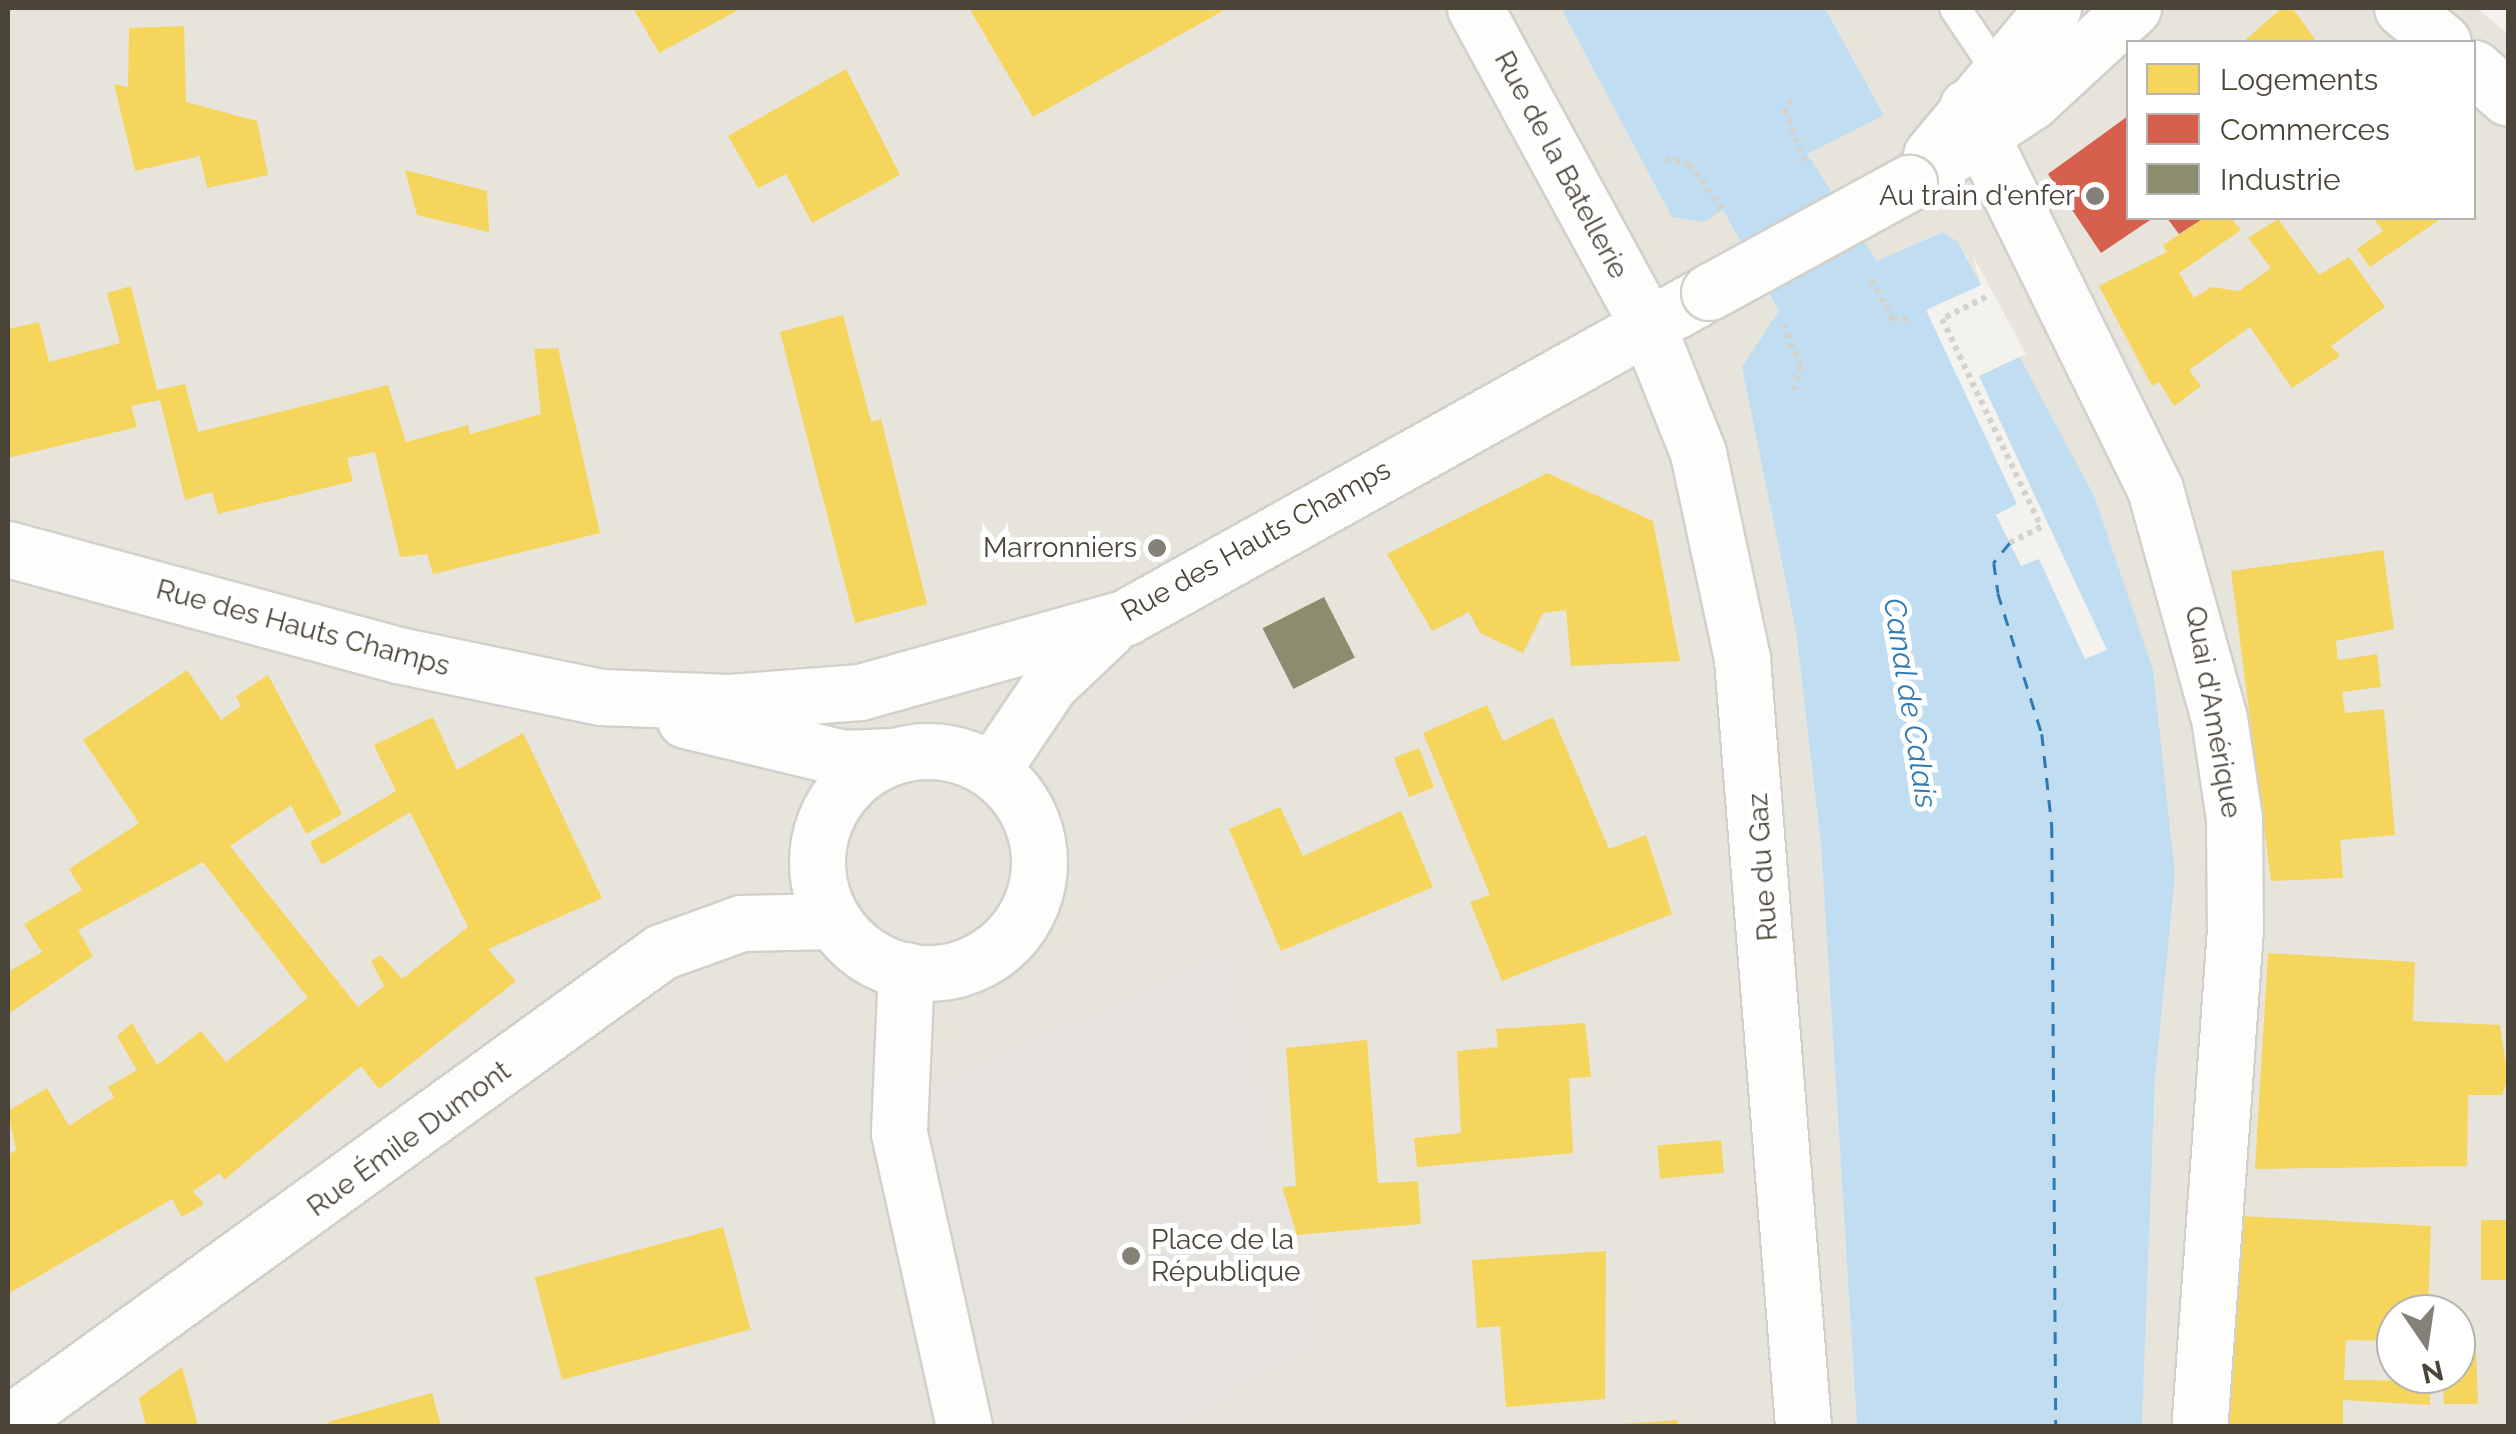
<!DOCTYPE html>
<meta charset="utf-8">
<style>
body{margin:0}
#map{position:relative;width:2516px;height:1434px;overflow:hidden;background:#f4f2ee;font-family:Raleway,sans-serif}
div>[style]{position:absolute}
.residential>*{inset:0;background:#e7e4dc}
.parking>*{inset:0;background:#e6e3df}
.water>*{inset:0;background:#c0ddf1}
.pier>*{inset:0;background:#f4f2ee}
.homes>*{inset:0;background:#f6d55c;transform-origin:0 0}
.shops>*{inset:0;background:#d6604d}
.industry>*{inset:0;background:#8c8c6e;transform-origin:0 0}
.ferry>*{height:2.5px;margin-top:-1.25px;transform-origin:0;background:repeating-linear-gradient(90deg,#2e7ab2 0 12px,transparent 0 22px)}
.path>*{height:6px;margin-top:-3px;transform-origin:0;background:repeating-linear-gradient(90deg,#d3d2cc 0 5px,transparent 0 10px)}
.roads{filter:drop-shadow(2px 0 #d2d0cb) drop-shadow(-2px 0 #d2d0cb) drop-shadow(0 2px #d2d0cb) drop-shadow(0 -2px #d2d0cb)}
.service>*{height:30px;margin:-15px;padding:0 15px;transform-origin:15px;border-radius:15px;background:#fdfdfc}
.minor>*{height:55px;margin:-27.5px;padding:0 27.5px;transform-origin:27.5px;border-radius:27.5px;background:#fdfdfc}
.tertiary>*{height:55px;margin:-27.5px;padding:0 27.5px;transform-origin:27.5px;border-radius:27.5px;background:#fdfdfc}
.tertiary>.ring{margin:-27.5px;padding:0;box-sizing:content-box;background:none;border:55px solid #fdfdfc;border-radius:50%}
.bridges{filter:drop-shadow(2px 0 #d2d0cb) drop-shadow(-2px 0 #d2d0cb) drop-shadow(0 2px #d2d0cb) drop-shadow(0 -2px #d2d0cb)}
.tertiary-bridge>*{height:55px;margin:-27.5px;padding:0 27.5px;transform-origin:27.5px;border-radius:27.5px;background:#fdfdfc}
.dots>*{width:28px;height:28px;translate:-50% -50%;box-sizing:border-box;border:5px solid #fff;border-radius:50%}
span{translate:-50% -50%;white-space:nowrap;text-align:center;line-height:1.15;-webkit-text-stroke:10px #fff;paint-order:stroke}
.street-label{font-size:28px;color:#4b4439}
.poi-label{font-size:28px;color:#4b4439}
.right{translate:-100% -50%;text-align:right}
.left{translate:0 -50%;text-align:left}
.water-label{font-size:30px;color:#2e7ab2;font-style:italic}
.frame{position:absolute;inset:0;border:10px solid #4b4439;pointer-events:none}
.legend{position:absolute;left:2126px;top:40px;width:350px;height:180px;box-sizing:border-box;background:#fff;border:2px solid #b7b4b0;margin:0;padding:12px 18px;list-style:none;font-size:30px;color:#4b4439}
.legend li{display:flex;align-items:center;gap:20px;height:50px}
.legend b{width:50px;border:2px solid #b7b4b0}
.north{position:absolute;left:2376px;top:1294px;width:100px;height:100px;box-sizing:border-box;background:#fff;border:2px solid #b7b4b0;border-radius:50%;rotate:167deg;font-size:28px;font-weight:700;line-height:40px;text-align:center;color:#4b4439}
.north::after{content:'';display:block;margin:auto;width:35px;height:45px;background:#868178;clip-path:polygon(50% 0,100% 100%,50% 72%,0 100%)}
</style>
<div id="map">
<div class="residential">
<div style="clip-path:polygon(8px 8px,1561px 8px,1722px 209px,1779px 312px,1743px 367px,1796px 632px,1821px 845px,1857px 1426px,8px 1426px)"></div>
<div style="clip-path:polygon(evenodd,1825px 8px,2477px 8px,2508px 34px,2508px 1426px,2142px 1426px,2155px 1081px,2175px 875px,1967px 256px,1942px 232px,1877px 262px,1807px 154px,1884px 114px,1825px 8px,2128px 42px,2474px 42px,2474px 218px,2128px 218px,2128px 42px,1825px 8px,2396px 1314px,2456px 1314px,2456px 1374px,2396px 1374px,2396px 1314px)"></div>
</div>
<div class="parking">
<div style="clip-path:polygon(1223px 952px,1323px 1341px,1173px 1426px,1002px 1426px,940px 1171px,935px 1088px)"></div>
</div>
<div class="water">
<div style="clip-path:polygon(1561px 8px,1825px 8px,1884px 115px,1807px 154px,1877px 261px,1943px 232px,1958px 242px,2095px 498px,2153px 670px,2175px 875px,2155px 1081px,2142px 1426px,1857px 1426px,1821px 845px,1796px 632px,1742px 367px,1779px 311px,1723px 210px,1704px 222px,1672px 217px)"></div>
</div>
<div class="pier">
<div style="clip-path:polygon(1972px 254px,2026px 354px,1979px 376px,2107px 650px,2085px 659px,2039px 559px,2021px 566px,1996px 515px,2017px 504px,1926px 310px,1981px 285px)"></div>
</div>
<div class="homes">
<div style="clip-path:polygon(633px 8px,742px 8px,659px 53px)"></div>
<div style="clip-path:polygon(969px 8px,1228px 8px,1033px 117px)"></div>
<div style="clip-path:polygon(2282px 8px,2293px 9px,2317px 42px,2243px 42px)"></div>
<div style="clip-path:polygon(184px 26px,186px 102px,257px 121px,268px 175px,207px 188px,200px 156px,135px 171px,114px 84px,128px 87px,129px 28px)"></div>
<div style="clip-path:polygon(846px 69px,900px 175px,812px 223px,786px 174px,758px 188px,728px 136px)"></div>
<div style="clip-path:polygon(405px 170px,487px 191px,489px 232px,417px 215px)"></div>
<div style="clip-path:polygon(2204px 218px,2231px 218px,2241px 230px,2179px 273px,2194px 298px,2211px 287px,2239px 291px,2271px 268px,2248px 238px,2278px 219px,2319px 275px,2349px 257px,2385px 307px,2331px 346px,2340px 356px,2292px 388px,2250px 327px,2189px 370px,2201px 386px,2174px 406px,2159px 382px,2152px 386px,2099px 286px,2167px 252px,2163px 245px)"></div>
<div style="clip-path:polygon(2373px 218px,2442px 218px,2370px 267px,2357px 249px,2383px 231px)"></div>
<div style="clip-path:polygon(131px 286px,157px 390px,185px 384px,198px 432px,388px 385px,406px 442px,468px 425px,470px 434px,541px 414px,534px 349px,558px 348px,600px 533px,433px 574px,427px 554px,400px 557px,375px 452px,347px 458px,353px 481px,218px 514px,212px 492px,185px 500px,160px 400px,131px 406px,137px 427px,8px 458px,8px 329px,39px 322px,49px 362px,120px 343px,107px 293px)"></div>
<div style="clip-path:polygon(843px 315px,871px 422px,881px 419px,927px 604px,855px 623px,780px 332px)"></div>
<div style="clip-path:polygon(1547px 473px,1653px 521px,1680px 661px,1571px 666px,1566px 610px,1543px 613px,1523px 653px,1480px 633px,1469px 612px,1432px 631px,1387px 554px)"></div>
<div style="clip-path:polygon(2383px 550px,2394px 629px,2336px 641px,2338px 660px,2377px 654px,2381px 687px,2342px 692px,2345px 713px,2384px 709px,2395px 835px,2340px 840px,2343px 878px,2271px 881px,2231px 571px)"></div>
<div style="clip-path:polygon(187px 670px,221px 720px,241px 706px,236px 696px,268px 675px,342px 814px,306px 834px,291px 805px,230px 846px,358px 1007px,384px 986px,371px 961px,381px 955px,402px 979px,468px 927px,410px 812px,322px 865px,310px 842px,396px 791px,374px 745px,433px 717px,457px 770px,523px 733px,602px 898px,488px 949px,516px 981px,379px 1089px,361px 1066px,224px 1180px,220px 1173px,193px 1191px,204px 1204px,182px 1217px,172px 1199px,8px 1294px,8px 1155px,16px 1150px,8px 1111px,47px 1088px,69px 1126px,114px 1097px,108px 1087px,137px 1070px,117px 1036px,132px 1023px,157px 1065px,201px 1031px,226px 1062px,308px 998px,203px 862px,78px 930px,93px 956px,8px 1014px,8px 972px,42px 952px,24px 924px,82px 890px,69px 869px,139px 823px,83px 740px)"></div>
<div style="clip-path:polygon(1487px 705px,1503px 741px,1553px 717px,1609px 849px,1646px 835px,1672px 914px,1502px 981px,1470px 902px,1490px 895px,1423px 733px)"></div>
<div style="left:1419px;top:748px;width:42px;height:27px;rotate:69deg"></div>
<div style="clip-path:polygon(1280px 807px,1303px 856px,1401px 811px,1433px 887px,1281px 951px,1229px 829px)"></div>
<div style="clip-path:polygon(2268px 953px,2415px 962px,2413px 1021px,2500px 1025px,2508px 1078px,2502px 1095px,2468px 1095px,2467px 1166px,2255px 1169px)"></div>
<div style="clip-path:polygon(1585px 1023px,1591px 1077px,1569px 1078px,1573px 1153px,1417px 1167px,1414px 1138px,1461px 1133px,1457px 1051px,1498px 1047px,1496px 1029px)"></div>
<div style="clip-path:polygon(1367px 1040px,1378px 1183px,1418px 1181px,1421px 1224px,1297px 1235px,1282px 1187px,1296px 1186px,1286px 1048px)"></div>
<div style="left:1721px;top:1140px;width:33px;height:64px;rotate:85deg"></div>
<div style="clip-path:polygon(2241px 1216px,2431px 1226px,2428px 1314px,2396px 1314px,2396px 1341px,2346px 1340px,2344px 1380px,2430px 1381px,2430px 1405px,2343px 1400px,2343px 1426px,2229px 1426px)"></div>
<div style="left:2481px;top:1220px;width:27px;height:60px"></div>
<div style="left:723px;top:1227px;width:106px;height:195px;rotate:75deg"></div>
<div style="clip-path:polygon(1606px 1251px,1605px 1399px,1506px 1407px,1500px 1326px,1477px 1328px,1472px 1260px)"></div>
<div style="clip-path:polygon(2456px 1351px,2476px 1351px,2478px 1404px,2444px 1404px,2443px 1374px,2456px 1374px)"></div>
<div style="clip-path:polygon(182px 1367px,198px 1426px,146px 1426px,139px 1398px)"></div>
<div style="clip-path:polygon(432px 1393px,441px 1426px,329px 1426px,328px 1422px)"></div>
<div style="clip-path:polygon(1678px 1420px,1678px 1426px,1621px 1426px,1621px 1424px)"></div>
</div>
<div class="shops">
<div style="clip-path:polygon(2128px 116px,2128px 218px,2153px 218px,2101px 253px,2048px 174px)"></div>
<div style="clip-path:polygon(2167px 218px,2204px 218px,2179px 234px)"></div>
</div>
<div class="industry">
<div style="left:1324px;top:597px;width:68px;height:69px;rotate:63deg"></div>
</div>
<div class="ferry">
<div style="left:2010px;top:543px;width:26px;rotate:129deg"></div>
<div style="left:1994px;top:563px;width:30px;rotate:82deg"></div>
<div style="left:1998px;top:593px;width:148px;rotate:72.7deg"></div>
<div style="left:2042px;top:734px;width:93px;rotate:83.8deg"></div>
<div style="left:2052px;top:826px;width:600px;rotate:89.62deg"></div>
</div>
<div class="path">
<div style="left:1791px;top:99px;width:13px;rotate:119deg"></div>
<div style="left:1785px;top:110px;width:58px;rotate:68.7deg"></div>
<div style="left:1665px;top:159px;width:25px;rotate:11deg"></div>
<div style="left:1690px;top:164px;width:59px;rotate:54.7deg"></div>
<div style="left:1871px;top:280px;width:45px;rotate:60.6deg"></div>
<div style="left:1893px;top:319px;width:19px"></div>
<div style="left:1986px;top:297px;width:49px;rotate:153.4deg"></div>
<div style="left:1942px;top:319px;width:230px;rotate:64.5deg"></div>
<div style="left:2041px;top:527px;width:35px;rotate:153deg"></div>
<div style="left:1784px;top:324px;width:45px;rotate:69.1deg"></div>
<div style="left:1800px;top:366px;width:24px;rotate:105deg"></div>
</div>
<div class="roads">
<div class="service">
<div style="left:1955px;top:8px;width:73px;rotate:56.1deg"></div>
</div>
<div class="minor">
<div style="left:1475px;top:8px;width:358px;rotate:61.4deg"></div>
<div style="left:2402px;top:8px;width:53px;rotate:39.7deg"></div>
<div style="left:2474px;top:68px;width:45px;rotate:41.4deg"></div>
<div style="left:1967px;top:107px;width:426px;rotate:63.8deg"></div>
<div style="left:2155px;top:489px;width:238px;rotate:74.4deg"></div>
<div style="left:2219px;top:718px;width:101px;rotate:81.5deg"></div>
<div style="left:2234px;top:818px;width:111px;rotate:89.5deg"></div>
<div style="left:2235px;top:929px;width:498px;rotate:94.1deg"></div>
<div style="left:906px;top:970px;width:163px;rotate:92.5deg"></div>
<div style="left:899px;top:1133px;width:300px;rotate:77.5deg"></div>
</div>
<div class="tertiary">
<div style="left:1931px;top:155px;width:191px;rotate:-50.3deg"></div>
<div style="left:1909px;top:183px;width:146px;rotate:-33.6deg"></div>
<div style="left:2031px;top:102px;width:139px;rotate:-42.7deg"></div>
<div style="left:1646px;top:322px;width:141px;rotate:68.3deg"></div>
<div style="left:1698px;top:453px;width:211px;rotate:77.9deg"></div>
<div style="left:1742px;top:659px;width:769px;rotate:85.45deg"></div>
<div style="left:8px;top:549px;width:404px;rotate:15.2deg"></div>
<div style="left:398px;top:655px;width:207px;rotate:11.7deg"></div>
<div style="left:601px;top:697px;width:129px;rotate:2.2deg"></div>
<div style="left:730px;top:702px;width:130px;rotate:-4.4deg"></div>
<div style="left:860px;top:692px;width:276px;rotate:-15.7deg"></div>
<div style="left:1126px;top:617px;width:667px;rotate:-29.14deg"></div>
<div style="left:685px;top:720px;width:163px;rotate:13.5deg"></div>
<div style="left:843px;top:758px;width:49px;rotate:-2.3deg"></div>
<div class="ring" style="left:817px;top:751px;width:167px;height:167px"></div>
<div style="left:992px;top:770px;width:104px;rotate:-56deg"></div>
<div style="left:1050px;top:684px;width:79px;rotate:-43.5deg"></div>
<div style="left:8px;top:1424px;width:806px;rotate:-35.86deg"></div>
<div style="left:661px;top:952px;width:85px;rotate:-19.9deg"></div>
<div style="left:741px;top:923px;width:93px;rotate:-1.2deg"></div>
</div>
</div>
<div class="bridges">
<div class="tertiary-bridge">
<div style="left:1709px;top:292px;width:228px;rotate:-28.6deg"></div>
</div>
</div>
<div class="dots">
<div style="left:2095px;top:196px;background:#868178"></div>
<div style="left:1157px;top:548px;background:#868178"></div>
<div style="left:1131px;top:1256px;background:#868178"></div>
</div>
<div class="street-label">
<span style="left:1561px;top:165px;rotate:62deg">Rue de la Batellerie</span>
<span style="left:1256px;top:541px;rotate:-29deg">Rue des Hauts Champs</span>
<span style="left:303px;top:628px;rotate:15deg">Rue des Hauts Champs</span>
<span style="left:2213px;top:712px;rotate:80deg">Quai d'Amérique</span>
<span style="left:1763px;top:867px;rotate:-94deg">Rue du Gaz</span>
<span style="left:409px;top:1139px;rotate:-36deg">Rue Émile Dumont</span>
</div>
<div class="poi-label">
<span class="right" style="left:2075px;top:196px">Au train d'enfer</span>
<span class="right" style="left:1137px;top:548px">Marronniers</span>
<span class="left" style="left:1151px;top:1256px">Place de la<br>République</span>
</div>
<div class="water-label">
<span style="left:1910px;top:703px;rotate:81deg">Canal de Calais</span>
</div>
<div class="frame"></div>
<ul class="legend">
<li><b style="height:28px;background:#f6d55c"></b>Logements</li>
<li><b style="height:28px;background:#d6604d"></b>Commerces</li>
<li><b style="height:28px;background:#8c8c6e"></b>Industrie</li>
</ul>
<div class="north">N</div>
</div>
